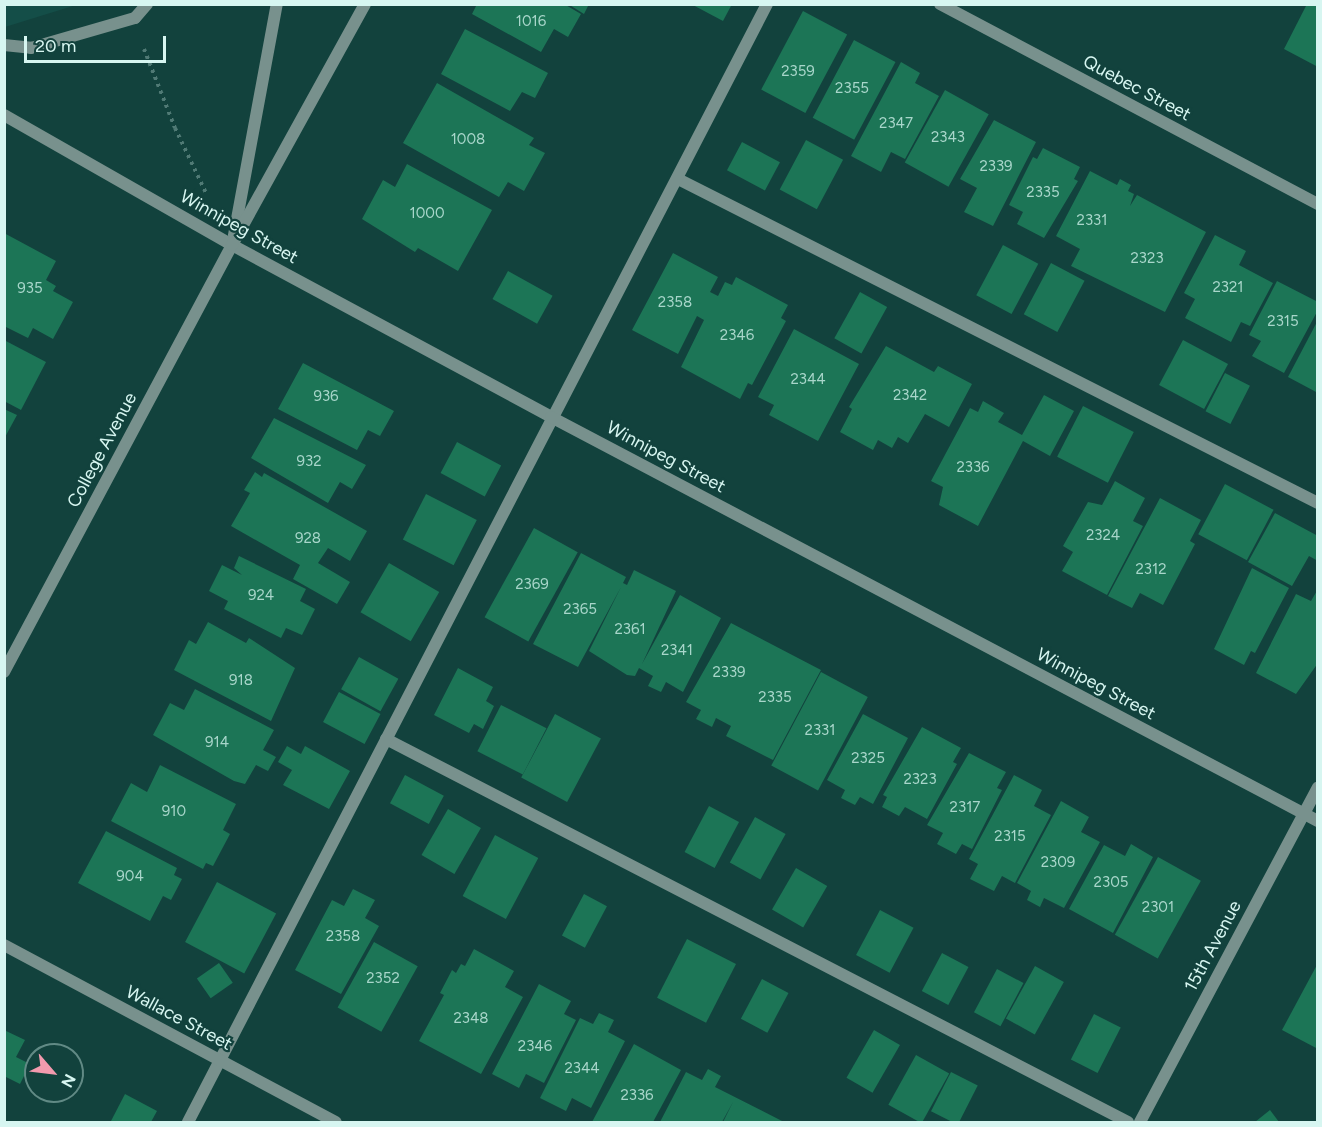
<!DOCTYPE html>
<style>
body{margin:0}
#map{position:relative;width:1322px;height:1127px;overflow:hidden;background:#12423d;font-family:Figtree,sans-serif}
div>[style]{position:absolute}
.built>*{inset:0;background:#144e48}
.building>*{inset:0;background:#1c7556;transform-origin:0 0}
.path>*{height:4px;margin-top:-2px;transform-origin:0;background:repeating-linear-gradient(90deg,#507a75 0 3px,transparent 0 7.5px)}
.service>*{height:12px;margin:-6px;padding:0 6px;transform-origin:6px;border-radius:6px;background:#78918d}
.minor>*{height:12px;margin:-6px;padding:0 6px;transform-origin:6px;border-radius:6px;background:#78918d}
.tertiary>*{height:12px;margin:-6px;padding:0 6px;transform-origin:6px;border-radius:6px;background:#78918d}
span{translate:-50% -50%;white-space:nowrap;text-align:center;line-height:1.15;-webkit-text-stroke:4.5px #12423d;paint-order:stroke}
.number-label{font-size:15px;color:#a8d6ca}
.number-label span{-webkit-text-stroke-width:0}
.street-label{font-size:18px;color:#d7f6f1}
.frame{position:absolute;inset:0;border:6px solid #d7f6f1;pointer-events:none}
.north{position:absolute;left:24px;top:1043px;width:60px;height:60px;box-sizing:border-box;background:#12423d;border:2px solid #618a85;border-radius:50%;rotate:118deg;font-size:16px;font-weight:700;line-height:24px;text-align:center;color:#d7f6f1}
.north::after{content:'';display:block;margin:auto;width:21px;height:27px;background:#f29aae;clip-path:polygon(50% 0,100% 100%,50% 72%,0 100%)}
.scale{position:absolute;left:24px;top:36px;width:142px;height:27px;box-sizing:border-box;border:3px solid #d7f6f1;border-top:0;padding-left:8px;font-size:18px;line-height:21px;white-space:nowrap;color:#d7f6f1;-webkit-text-stroke:4px #12423d;paint-order:stroke}
</style>
<div id="map">
<div class="built">
<div style="clip-path:polygon(5px 4px,76px 4px,76px 5px,5px 27px)"></div>
</div>
<div class="building">
<div style="clip-path:polygon(477px 4px,564px 4px,581px 14px,568px 37px,554px 29px,541px 52px,472px 14px)"></div>
<div style="clip-path:polygon(568px 4px,589px 4px,584px 14px)"></div>
<div style="clip-path:polygon(691px 4px,732px 4px,723px 21px)"></div>
<div style="clip-path:polygon(1307px 4px,1318px 4px,1318px 67px,1284px 49px)"></div>
<div style="left:803px;top:11px;width:50px;height:89px;rotate:28deg"></div>
<div style="clip-path:polygon(465px 29px,548px 73px,535px 98px,522px 92px,510px 111px,441px 74px)"></div>
<div style="left:854px;top:40px;width:47px;height:88px;rotate:28deg"></div>
<div style="clip-path:polygon(901px 62px,920px 73px,915px 83px,939px 96px,905px 159px,891px 152px,881px 172px,851px 156px)"></div>
<div style="clip-path:polygon(437px 83px,534px 138px,529px 145px,545px 153px,524px 191px,508px 182px,499px 197px,403px 143px)"></div>
<div style="left:945px;top:90px;width:50px;height:83px;rotate:29deg"></div>
<div style="clip-path:polygon(994px 120px,1036px 142px,993px 226px,964px 212px,977px 188px,960px 179px)"></div>
<div style="left:806px;top:140px;width:42px;height:56px;rotate:28deg"></div>
<div style="left:742px;top:142px;width:43px;height:32px;rotate:28deg"></div>
<div style="clip-path:polygon(1043px 148px,1080px 167px,1074px 179px,1078px 181px,1044px 238px,1017px 224px,1023px 212px,1009px 205px,1033px 157px,1037px 159px)"></div>
<div style="clip-path:polygon(407px 164px,492px 210px,458px 271px,418px 248px,415px 252px,362px 219px,383px 180px,395px 187px)"></div>
<div style="clip-path:polygon(1090px 171px,1117px 185px,1120px 179px,1131px 185px,1128px 191px,1134px 194px,1130px 206px,1137px 195px,1206px 232px,1165px 312px,1071px 266px,1080px 249px,1056px 236px)"></div>
<div style="clip-path:polygon(4px 233px,56px 261px,46px 280px,56px 286px,53px 291px,73px 302px,53px 339px,33px 328px,28px 338px,4px 326px)"></div>
<div style="clip-path:polygon(1215px 235px,1246px 251px,1239px 265px,1273px 283px,1250px 326px,1241px 322px,1231px 342px,1185px 318px,1195px 299px,1184px 293px)"></div>
<div style="left:1003px;top:245px;width:40px;height:57px;rotate:28deg"></div>
<div style="clip-path:polygon(673px 253px,718px 277px,710px 292px,718px 296px,725px 282px,732px 285px,736px 277px,788px 305px,781px 318px,786px 321px,752px 385px,748px 383px,740px 399px,681px 367px,704px 320px,697px 316px,678px 354px,632px 330px)"></div>
<div style="left:1051px;top:263px;width:38px;height:58px;rotate:28deg"></div>
<div style="left:508px;top:271px;width:51px;height:32px;rotate:29deg"></div>
<div style="clip-path:polygon(1277px 281px,1318px 302px,1318px 310px,1284px 373px,1252px 356px,1261px 341px,1249px 335px)"></div>
<div style="left:860px;top:292px;width:31px;height:53px;rotate:29deg"></div>
<div style="clip-path:polygon(1318px 320px,1318px 393px,1288px 377px)"></div>
<div style="clip-path:polygon(794px 329px,859px 364px,818px 441px,769px 415px,774px 405px,758px 397px)"></div>
<div style="clip-path:polygon(4px 340px,46px 362px,21px 410px,4px 401px)"></div>
<div style="left:1183px;top:340px;width:51px;height:51px;rotate:28deg"></div>
<div style="clip-path:polygon(886px 346px,934px 372px,938px 366px,972px 384px,949px 427px,925px 414px,908px 443px,898px 437px,892px 448px,878px 440px,873px 450px,840px 432px,852px 409px,849px 407px)"></div>
<div style="clip-path:polygon(303px 363px,394px 411px,380px 436px,368px 430px,357px 450px,278px 409px)"></div>
<div style="left:1225px;top:373px;width:28px;height:43px;rotate:27deg"></div>
<div style="clip-path:polygon(1044px 395px,1074px 411px,1050px 456px,1023px 441px,978px 526px,939px 505px,943px 487px,931px 481px,970px 408px,978px 412px,983px 401px,1004px 413px,998px 422px,1022px 435px)"></div>
<div style="left:1083px;top:406px;width:57px;height:57px;rotate:27deg"></div>
<div style="clip-path:polygon(4px 409px,17px 415px,4px 439px)"></div>
<div style="clip-path:polygon(274px 418px,366px 465px,352px 489px,340px 482px,328px 503px,251px 458px)"></div>
<div style="left:457px;top:442px;width:50px;height:35px;rotate:28deg"></div>
<div style="clip-path:polygon(255px 472px,262px 477px,264px 473px,367px 531px,350px 561px,328px 548px,318px 563px,350px 582px,337px 604px,293px 579px,300px 565px,231px 526px,250px 493px,244px 490px)"></div>
<div style="clip-path:polygon(1115px 481px,1145px 498px,1133px 521px,1143px 526px,1107px 595px,1062px 571px,1073px 552px,1063px 546px,1088px 502px,1102px 505px)"></div>
<div style="left:1225px;top:484px;width:55px;height:57px;rotate:28deg"></div>
<div style="left:426px;top:494px;width:57px;height:51px;rotate:27deg"></div>
<div style="clip-path:polygon(1160px 498px,1201px 520px,1190px 541px,1195px 544px,1163px 605px,1140px 593px,1132px 608px,1108px 596px)"></div>
<div style="clip-path:polygon(1275px 513px,1318px 536px,1318px 561px,1309px 556px,1292px 586px,1248px 562px)"></div>
<div style="left:534px;top:528px;width:50px;height:102px;rotate:29deg"></div>
<div style="clip-path:polygon(581px 553px,626px 577px,623px 583px,627px 585px,634px 570px,676px 591px,642px 664px,680px 595px,721px 618px,683px 692px,666px 682px,661px 692px,648px 686px,653px 676px,639px 668px,635px 676px,627px 675px,589px 651px,621px 587px,578px 667px,533px 644px)"></div>
<div style="clip-path:polygon(239px 556px,306px 589px,300px 601px,315px 609px,302px 635px,286px 628px,281px 638px,224px 609px,228px 601px,209px 591px,222px 565px,242px 575px,234px 568px)"></div>
<div style="left:389px;top:563px;width:58px;height:57px;rotate:30deg"></div>
<div style="clip-path:polygon(1252px 568px,1289px 588px,1255px 653px,1251px 651px,1244px 665px,1214px 649px)"></div>
<div style="clip-path:polygon(1318px 589px,1318px 663px,1296px 694px,1256px 673px,1296px 594px,1311px 601px)"></div>
<div style="clip-path:polygon(208px 622px,246px 643px,249px 638px,295px 668px,271px 721px,174px 670px,189px 640px,196px 644px)"></div>
<div style="clip-path:polygon(731px 623px,821px 670px,773px 760px,726px 736px,731px 726px,716px 718px,712px 727px,696px 719px,701px 710px,686px 702px)"></div>
<div style="left:359px;top:657px;width:45px;height:37px;rotate:29deg"></div>
<div style="clip-path:polygon(458px 668px,493px 687px,486px 701px,494px 706px,483px 729px,474px 724px,469px 733px,434px 715px)"></div>
<div style="left:821px;top:672px;width:53px;height:106px;rotate:28deg"></div>
<div style="clip-path:polygon(195px 689px,274px 730px,263px 750px,276px 757px,268px 771px,256px 765px,245px 784px,234px 781px,153px 735px,170px 703px,184px 710px)"></div>
<div style="left:339px;top:692px;width:47px;height:34px;rotate:28deg"></div>
<div style="left:501px;top:705px;width:51px;height:52px;rotate:27deg"></div>
<div style="left:555px;top:714px;width:52px;height:72px;rotate:28deg"></div>
<div style="clip-path:polygon(863px 714px,908px 738px,873px 804px,860px 797px,855px 805px,841px 798px,845px 790px,827px 780px)"></div>
<div style="clip-path:polygon(922px 727px,961px 748px,953px 762px,957px 764px,927px 819px,905px 807px,899px 816px,882px 807px,887px 797px,883px 795px)"></div>
<div style="clip-path:polygon(287px 746px,301px 754px,305px 746px,350px 771px,329px 809px,283px 785px,292px 770px,278px 762px)"></div>
<div style="clip-path:polygon(969px 753px,1006px 772px,997px 788px,1002px 790px,972px 849px,962px 844px,956px 854px,937px 844px,943px 833px,927px 825px)"></div>
<div style="clip-path:polygon(160px 765px,236px 804px,223px 830px,230px 834px,213px 866px,206px 863px,203px 869px,111px 821px,131px 783px,147px 792px)"></div>
<div style="left:405px;top:775px;width:44px;height:32px;rotate:28deg"></div>
<div style="clip-path:polygon(1014px 775px,1042px 790px,1034px 806px,1051px 815px,1015px 883px,1002px 876px,994px 891px,970px 879px,978px 864px,969px 859px)"></div>
<div style="clip-path:polygon(1061px 801px,1089px 817px,1081px 832px,1100px 842px,1064px 908px,1044px 898px,1040px 907px,1027px 900px,1031px 891px,1017px 883px)"></div>
<div style="left:709px;top:806px;width:34px;height:52px;rotate:28deg"></div>
<div style="left:448px;top:809px;width:38px;height:53px;rotate:30deg"></div>
<div style="left:755px;top:817px;width:35px;height:52px;rotate:29deg"></div>
<div style="clip-path:polygon(106px 831px,177px 868px,174px 875px,182px 879px,171px 900px,163px 896px,150px 921px,78px 883px)"></div>
<div style="left:495px;top:835px;width:49px;height:69px;rotate:28deg"></div>
<div style="clip-path:polygon(1131px 844px,1153px 857px,1113px 933px,1069px 909px,1104px 845px,1125px 856px)"></div>
<div style="left:1158px;top:857px;width:49px;height:89px;rotate:29deg"></div>
<div style="left:796px;top:868px;width:36px;height:48px;rotate:30deg"></div>
<div style="left:217px;top:882px;width:67px;height:68px;rotate:28deg"></div>
<div style="clip-path:polygon(353px 889px,375px 900px,365px 918px,379px 926px,341px 994px,295px 970px,332px 900px,344px 906px)"></div>
<div style="left:584px;top:894px;width:26px;height:47px;rotate:28deg"></div>
<div style="left:880px;top:910px;width:38px;height:51px;rotate:28deg"></div>
<div style="left:687px;top:939px;width:55px;height:66px;rotate:27deg"></div>
<div style="left:374px;top:942px;width:50px;height:75px;rotate:29deg"></div>
<div style="clip-path:polygon(474px 949px,514px 971px,505px 987px,523px 997px,481px 1074px,419px 1041px,444px 995px,440px 993px,452px 970px,456px 973px,461px 964px,465px 966px)"></div>
<div style="left:942px;top:953px;width:30px;height:43px;rotate:28deg"></div>
<div style="left:219px;top:963px;width:24px;height:27px;rotate:55deg"></div>
<div style="clip-path:polygon(1318px 963px,1318px 1049px,1282px 1030px)"></div>
<div style="left:1035px;top:966px;width:33px;height:60px;rotate:29deg"></div>
<div style="left:997px;top:969px;width:30px;height:49px;rotate:28deg"></div>
<div style="left:762px;top:979px;width:30px;height:45px;rotate:28deg"></div>
<div style="clip-path:polygon(539px 984px,571px 1001px,564px 1014px,576px 1020px,544px 1083px,526px 1074px,519px 1088px,492px 1074px)"></div>
<div style="clip-path:polygon(599px 1013px,614px 1020px,608px 1032px,625px 1041px,591px 1108px,572px 1098px,566px 1111px,540px 1098px,580px 1018px,593px 1024px)"></div>
<div style="left:1094px;top:1014px;width:30px;height:51px;rotate:27deg"></div>
<div style="clip-path:polygon(4px 1030px,25px 1040px,16px 1057px,30px 1064px,20px 1084px,4px 1076px)"></div>
<div style="left:874px;top:1030px;width:30px;height:55px;rotate:30deg"></div>
<div style="clip-path:polygon(634px 1044px,681px 1070px,653px 1122px,592px 1122px)"></div>
<div style="left:916px;top:1055px;width:38px;height:57px;rotate:29deg"></div>
<div style="clip-path:polygon(708px 1069px,721px 1076px,715px 1087px,784px 1122px,723px 1122px,733px 1102px,722px 1122px,660px 1122px,686px 1072px,702px 1080px)"></div>
<div style="left:951px;top:1072px;width:30px;height:44px;rotate:27deg"></div>
<div style="clip-path:polygon(125px 1094px,157px 1111px,151px 1122px,111px 1121px)"></div>
<div style="clip-path:polygon(1270px 1110px,1279px 1122px,1255px 1122px)"></div>
</div>
<div class="path">
<div style="left:144px;top:49px;width:85px;rotate:68.6deg"></div>
<div style="left:175px;top:128px;width:72px;rotate:64.5deg"></div>
</div>
<div class="service">
<div style="left:678px;top:179px;width:717px;rotate:26.85deg"></div>
<div style="left:386px;top:739px;width:835px;rotate:27.3deg"></div>
<div style="left:188px;top:1122px;width:1259px;rotate:-62.62deg"></div>
</div>
<div class="minor">
<div style="left:940px;top:4px;width:428px;rotate:27.9deg"></div>
<div style="left:4px;top:945px;width:376px;rotate:28.1deg"></div>
<div style="left:1140px;top:1122px;width:379px;rotate:-62deg"></div>
</div>
<div class="tertiary">
<div style="left:4px;top:45px;width:27px;rotate:6deg"></div>
<div style="left:31px;top:48px;width:108px;rotate:-16.1deg"></div>
<div style="left:135px;top:18px;width:18px;rotate:-49deg"></div>
<div style="left:4px;top:115px;width:262px;rotate:29.7deg"></div>
<div style="left:232px;top:245px;width:362px;rotate:28.3deg"></div>
<div style="left:551px;top:417px;width:867px;rotate:27.78deg"></div>
<div style="left:234px;top:235px;width:235px;rotate:-79.5deg"></div>
<div style="left:4px;top:672px;width:484px;rotate:-61.9deg"></div>
<div style="left:232px;top:245px;width:275px;rotate:-61.1deg"></div>
</div>
<div class="number-label">
<span style="left:531px;top:22px">1016</span>
<span style="left:798px;top:72px">2359</span>
<span style="left:852px;top:89px">2355</span>
<span style="left:896px;top:124px">2347</span>
<span style="left:948px;top:138px">2343</span>
<span style="left:468px;top:140px">1008</span>
<span style="left:996px;top:167px">2339</span>
<span style="left:1043px;top:193px">2335</span>
<span style="left:427px;top:214px">1000</span>
<span style="left:1092px;top:221px">2331</span>
<span style="left:1147px;top:259px">2323</span>
<span style="left:1228px;top:288px">2321</span>
<span style="left:30px;top:289px">935</span>
<span style="left:675px;top:303px">2358</span>
<span style="left:1283px;top:322px">2315</span>
<span style="left:737px;top:336px">2346</span>
<span style="left:808px;top:380px">2344</span>
<span style="left:910px;top:396px">2342</span>
<span style="left:326px;top:397px">936</span>
<span style="left:309px;top:462px">932</span>
<span style="left:973px;top:468px">2336</span>
<span style="left:1103px;top:536px">2324</span>
<span style="left:308px;top:539px">928</span>
<span style="left:1151px;top:570px">2312</span>
<span style="left:532px;top:585px">2369</span>
<span style="left:261px;top:596px">924</span>
<span style="left:580px;top:610px">2365</span>
<span style="left:630px;top:630px">2361</span>
<span style="left:677px;top:651px">2341</span>
<span style="left:729px;top:673px">2339</span>
<span style="left:241px;top:681px">918</span>
<span style="left:775px;top:698px">2335</span>
<span style="left:820px;top:731px">2331</span>
<span style="left:217px;top:743px">914</span>
<span style="left:868px;top:759px">2325</span>
<span style="left:920px;top:780px">2323</span>
<span style="left:965px;top:808px">2317</span>
<span style="left:174px;top:812px">910</span>
<span style="left:1010px;top:837px">2315</span>
<span style="left:1058px;top:863px">2309</span>
<span style="left:130px;top:877px">904</span>
<span style="left:1111px;top:883px">2305</span>
<span style="left:1158px;top:908px">2301</span>
<span style="left:343px;top:937px">2358</span>
<span style="left:383px;top:979px">2352</span>
<span style="left:471px;top:1019px">2348</span>
<span style="left:535px;top:1047px">2346</span>
<span style="left:582px;top:1069px">2344</span>
<span style="left:637px;top:1096px">2336</span>
</div>
<div class="street-label">
<span style="left:1137px;top:88px;rotate:28deg">Quebec Street</span>
<span style="left:239px;top:227px;rotate:29deg">Winnipeg Street</span>
<span style="left:102px;top:450px;rotate:-62deg">College Avenue</span>
<span style="left:666px;top:457px;rotate:28deg">Winnipeg Street</span>
<span style="left:1096px;top:684px;rotate:28deg">Winnipeg Street</span>
<span style="left:1213px;top:946px;rotate:-62deg">15th Avenue</span>
<span style="left:179px;top:1018px;rotate:28deg">Wallace Street</span>
</div>
<div class="frame"></div>
<div class="north">N</div>
<div class="scale">20 m</div>
</div>
